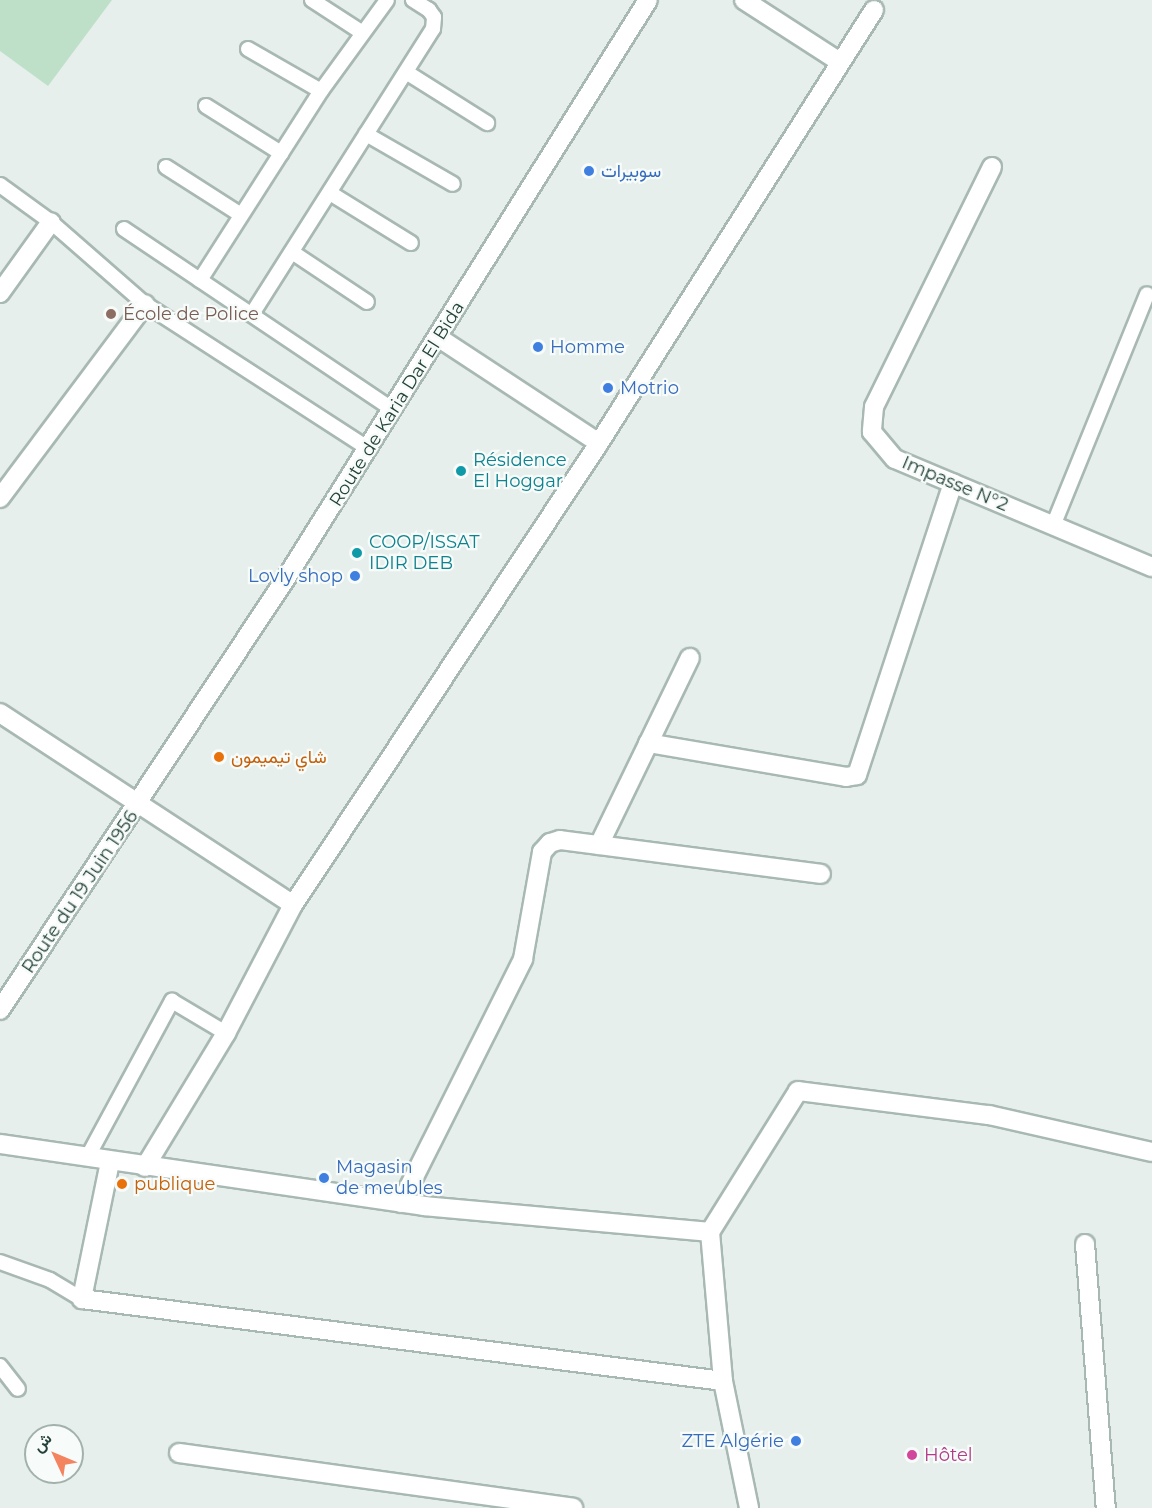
<!DOCTYPE html>
<meta charset="utf-8">
<style>
body{margin:0}
#map{position:relative;width:1152px;height:1508px;overflow:hidden;background:#e6efeb;font-family:Montserrat,Vazirmatn,sans-serif}
div>[style]{position:absolute}
.green>*{inset:0;background:#bfe0c8}
.roads{filter:drop-shadow(2px 0 #a8b8b2) drop-shadow(-2px 0 #a8b8b2) drop-shadow(0 2px #a8b8b2) drop-shadow(0 -2px #a8b8b2)}
.service>*{height:14px;margin:-7px;padding:0 7px;transform-origin:7px;border-radius:7px;background:#fff}
.minor>*{height:18px;margin:-9px;padding:0 9px;transform-origin:9px;border-radius:9px;background:#fff}
.tertiary>*{height:18px;margin:-9px;padding:0 9px;transform-origin:9px;border-radius:9px;background:#fff}
.dots>*{width:16px;height:16px;translate:-50% -50%;box-sizing:border-box;border:3px solid #f7fbf9;border-radius:50%}
span{translate:-50% -50%;white-space:nowrap;text-align:center;line-height:1.15;-webkit-text-stroke:4.5px #f7fbf9;paint-order:stroke}
.shop-label{font-size:18px;color:#366cbe}
.left{translate:0 -50%;text-align:left}
.right{translate:-100% -50%;text-align:right}
.education-label{font-size:18px;color:#785e54}
.street-label{font-size:18px;color:#24423a}
.culture-label{font-size:18px;color:#0d838f}
.food-label{font-size:18px;color:#c56008}
.hotel-label{font-size:18px;color:#b23c85}
.north{position:absolute;left:24px;top:1424px;width:60px;height:60px;box-sizing:border-box;background:#f7fbf9;border:2px solid #a3b1ad;border-radius:50%;rotate:314deg;font-size:16px;font-weight:700;line-height:24px;text-align:center;color:#24423a}
.north::after{content:'';display:block;margin:auto;width:21px;height:27px;background:#f4845f;clip-path:polygon(50% 0,100% 100%,50% 72%,0 100%)}
</style>
<div id="map">
<div class="green">
<div style="clip-path:polygon(0 0,112px 0,48px 86px,0 51px)"></div>
</div>
<div class="roads">
<div class="service">
<div style="left:312px;top:0;width:59px;rotate:33.1deg"></div>
<div style="left:248px;top:49px;width:84px;rotate:29.9deg"></div>
<div style="left:406px;top:72px;width:96px;rotate:32.2deg"></div>
<div style="left:206px;top:106px;width:89px;rotate:32.1deg"></div>
<div style="left:366px;top:134px;width:100px;rotate:29.9deg"></div>
<div style="left:166px;top:167px;width:89px;rotate:32.6deg"></div>
<div style="left:0;top:185px;width:63px;rotate:36deg"></div>
<div style="left:51px;top:222px;width:125px;rotate:41.1deg"></div>
<div style="left:145px;top:304px;width:267px;rotate:32.9deg"></div>
<div style="left:330px;top:193px;width:95px;rotate:31.7deg"></div>
<div style="left:124px;top:229px;width:324px;rotate:33.9deg"></div>
<div style="left:292px;top:252px;width:90px;rotate:33.7deg"></div>
<div style="left:200px;top:280px;width:224px;rotate:-57.4deg"></div>
<div style="left:321px;top:91px;width:112px;rotate:-54deg"></div>
<div style="left:252px;top:314px;width:338px;rotate:-57.6deg"></div>
<div style="left:433px;top:29px;width:12px;rotate:-85deg"></div>
<div style="left:434px;top:17px;width:9px;rotate:-126deg"></div>
<div style="left:429px;top:10px;width:19px;rotate:-148deg"></div>
<div style="left:1053px;top:526px;width:250px;rotate:-67.9deg"></div>
<div style="left:87px;top:1158px;width:179px;rotate:-61.6deg"></div>
<div style="left:172px;top:1001px;width:63px;rotate:30.7deg"></div>
<div style="left:0;top:1262px;width:53px;rotate:19.8deg"></div>
<div style="left:50px;top:1280px;width:37px;rotate:31deg"></div>
<div style="left:0;top:1366px;width:29px;rotate:52deg"></div>
</div>
<div class="minor">
<div style="left:744px;top:0;width:114px;rotate:32.9deg"></div>
<div style="left:992px;top:167px;width:267px;rotate:116.2deg"></div>
<div style="left:874px;top:407px;width:25px;rotate:95deg"></div>
<div style="left:872px;top:432px;width:35px;rotate:50deg"></div>
<div style="left:895px;top:459px;width:279px;rotate:22.8deg"></div>
<div style="left:0;top:293px;width:87px;rotate:-54.3deg"></div>
<div style="left:439px;top:338px;width:191px;rotate:33.3deg"></div>
<div style="left:0;top:498px;width:242px;rotate:-53.2deg"></div>
<div style="left:0;top:713px;width:350px;rotate:33.2deg"></div>
<div style="left:648px;top:743px;width:201px;rotate:9.7deg"></div>
<div style="left:846px;top:777px;width:11px;rotate:-10deg"></div>
<div style="left:857px;top:775px;width:307px;rotate:-71.8deg"></div>
<div style="left:599px;top:845px;width:208px;rotate:-64.1deg"></div>
<div style="left:0;top:1144px;width:429px;rotate:8.3deg"></div>
<div style="left:424px;top:1206px;width:287px;rotate:5.2deg"></div>
<div style="left:710px;top:1232px;width:150px;rotate:85deg"></div>
<div style="left:723px;top:1381px;width:130px;rotate:78.4deg"></div>
<div style="left:110px;top:1162px;width:140px;rotate:101.6deg"></div>
<div style="left:82px;top:1299px;width:646px;rotate:7.29deg"></div>
<div style="left:145px;top:1167px;width:157px;rotate:-58.8deg"></div>
<div style="left:226px;top:1033px;width:144px;rotate:-62.4deg"></div>
<div style="left:293px;top:905px;width:554px;rotate:-56.48deg"></div>
<div style="left:599px;top:443px;width:513px;rotate:-57.58deg"></div>
<div style="left:401px;top:1203px;width:273px;rotate:-63.4deg"></div>
<div style="left:523px;top:959px;width:109px;rotate:-79.9deg"></div>
<div style="left:542px;top:852px;width:12px;rotate:-48deg"></div>
<div style="left:550px;top:843px;width:10px;rotate:-17deg"></div>
<div style="left:560px;top:840px;width:263px;rotate:7.4deg"></div>
<div style="left:710px;top:1232px;width:166px;rotate:-58deg"></div>
<div style="left:798px;top:1091px;width:193px;rotate:7.2deg"></div>
<div style="left:989px;top:1115px;width:167px;rotate:12.8deg"></div>
<div style="left:1085px;top:1244px;width:265px;rotate:85.5deg"></div>
<div style="left:179px;top:1453px;width:398px;rotate:7.9deg"></div>
</div>
<div class="tertiary">
<div style="left:0;top:1010px;width:522px;rotate:-56.49deg"></div>
<div style="left:288px;top:575px;width:678px;rotate:-57.95deg"></div>
</div>
</div>
<div class="dots">
<div style="left:589px;top:171px;background:#3f7fe0"></div>
<div style="left:111px;top:314px;background:#8d6e63"></div>
<div style="left:538px;top:347px;background:#3f7fe0"></div>
<div style="left:608px;top:388px;background:#3f7fe0"></div>
<div style="left:461px;top:471px;background:#0f9aa8"></div>
<div style="left:357px;top:553px;background:#0f9aa8"></div>
<div style="left:355px;top:576px;background:#3f7fe0"></div>
<div style="left:219px;top:757px;background:#e8710a"></div>
<div style="left:324px;top:1178px;background:#3f7fe0"></div>
<div style="left:122px;top:1184px;background:#e8710a"></div>
<div style="left:796px;top:1441px;background:#3f7fe0"></div>
<div style="left:912px;top:1455px;background:#d1479c"></div>
</div>
<div class="shop-label">
<span class="left" style="left:601px;top:171px">سوبيرات</span>
<span class="left" style="left:550px;top:347px">Homme</span>
<span class="left" style="left:620px;top:388px">Motrio</span>
<span class="right" style="left:343px;top:576px">Lovly shop</span>
<span class="left" style="left:336px;top:1178px">Magasin<br>de meubles</span>
<span class="right" style="left:784px;top:1441px">ZTE Algérie</span>
</div>
<div class="education-label">
<span class="left" style="left:123px;top:314px">École de Police</span>
</div>
<div class="street-label">
<span style="left:397px;top:404px;rotate:-58deg">Route de Karia Dar El Bida</span>
<span style="left:955px;top:484px;rotate:23deg">Impasse N°2</span>
<span style="left:80px;top:892px;rotate:-56deg">Route du 19 Juin 1956</span>
</div>
<div class="culture-label">
<span class="left" style="left:473px;top:471px">Résidence<br>El Hoggar</span>
<span class="left" style="left:369px;top:553px">COOP/ISSAT<br>IDIR DEB</span>
</div>
<div class="food-label">
<span class="left" style="left:231px;top:757px">شاي تيميمون</span>
<span class="left" style="left:134px;top:1184px">publique</span>
</div>
<div class="hotel-label">
<span class="left" style="left:924px;top:1455px">Hôtel</span>
</div>
<div class="north">ش</div>
</div>
